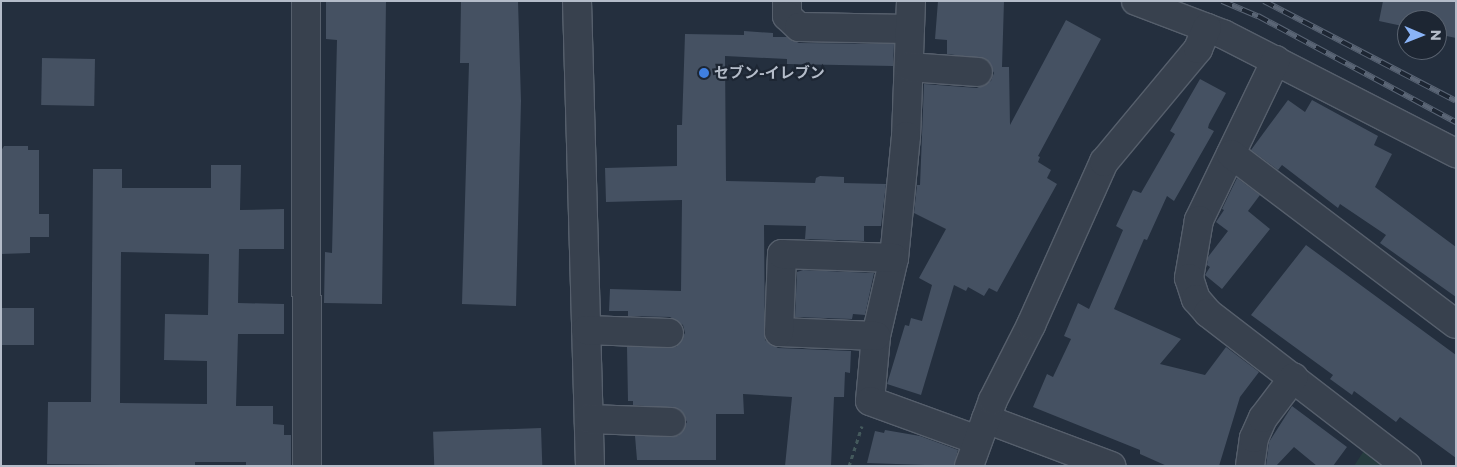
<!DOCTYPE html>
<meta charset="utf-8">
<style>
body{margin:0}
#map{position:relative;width:1457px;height:467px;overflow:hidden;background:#242f3e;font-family:Montserrat,"Noto Sans JP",sans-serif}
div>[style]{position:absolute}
.green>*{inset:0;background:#263c3f}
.building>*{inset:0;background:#455162;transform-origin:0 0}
.path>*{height:3px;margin-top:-1.5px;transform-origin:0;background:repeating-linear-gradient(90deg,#44595c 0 4px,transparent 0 8px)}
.roads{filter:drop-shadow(1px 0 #565f6c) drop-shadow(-1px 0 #565f6c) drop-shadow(0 1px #565f6c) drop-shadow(0 -1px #565f6c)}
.minor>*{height:28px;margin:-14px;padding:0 14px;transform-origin:14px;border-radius:14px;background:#38414e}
.rail>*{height:5.5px;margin-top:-2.75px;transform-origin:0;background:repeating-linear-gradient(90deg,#1d2633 0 11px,#5a6575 0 22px);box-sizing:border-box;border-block:1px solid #5a6575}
.dots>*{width:14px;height:14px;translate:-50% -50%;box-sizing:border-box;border:2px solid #1d2633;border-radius:50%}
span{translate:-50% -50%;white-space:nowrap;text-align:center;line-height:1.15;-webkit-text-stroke:4.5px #1d2633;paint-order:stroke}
.poi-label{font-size:15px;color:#b4bcc9;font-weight:700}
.left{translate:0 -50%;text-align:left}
.frame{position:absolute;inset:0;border:2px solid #b4bcc9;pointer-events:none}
.north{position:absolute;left:1397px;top:10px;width:50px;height:50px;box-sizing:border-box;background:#1d2633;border:1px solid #59626f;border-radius:50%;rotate:91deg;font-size:14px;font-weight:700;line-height:20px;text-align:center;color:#b4bcc9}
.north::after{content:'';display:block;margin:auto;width:18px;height:22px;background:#8ab4f8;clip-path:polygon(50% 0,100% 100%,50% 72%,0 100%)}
</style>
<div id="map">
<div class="green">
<div style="clip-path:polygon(1369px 443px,1397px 466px,1354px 466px)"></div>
</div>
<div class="building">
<div style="clip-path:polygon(326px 1px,386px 1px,382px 304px,324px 303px,325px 252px,332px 253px,337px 40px,326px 39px)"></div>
<div style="clip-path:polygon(461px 1px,518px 1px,521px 101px,516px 306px,462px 304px,469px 63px,460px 63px)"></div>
<div style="clip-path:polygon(938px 1px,1004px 1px,1002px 67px,1009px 67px,1010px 125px,1066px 20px,1101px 39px,1038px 156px,1040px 157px,1038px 162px,1051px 170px,1047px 178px,1057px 184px,997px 292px,989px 288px,984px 296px,968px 287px,966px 291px,954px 285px,921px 395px,887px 384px,905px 325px,909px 326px,911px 318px,922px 321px,932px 285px,919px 278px,946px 229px,914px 213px,917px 185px,920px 185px,924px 84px,977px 88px,991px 81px,994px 73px,986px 59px,947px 54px,947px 40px,935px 39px)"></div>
<div style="clip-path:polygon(1383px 1px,1456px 1px,1456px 38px,1437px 34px,1437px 20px,1407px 20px,1407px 27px,1379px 21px)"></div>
<div style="clip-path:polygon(744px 31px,773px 33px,773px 37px,787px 37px,799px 43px,894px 44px,893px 66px,787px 64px,787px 59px,725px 56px,726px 181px,815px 183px,816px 178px,820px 176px,844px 177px,844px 183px,886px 184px,881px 226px,864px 226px,864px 241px,805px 239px,806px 226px,764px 225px,765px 340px,778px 348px,851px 351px,850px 373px,845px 372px,844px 397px,834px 397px,831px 466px,785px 466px,792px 397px,743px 394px,744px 414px,716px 414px,716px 460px,637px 460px,635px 436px,678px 436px,687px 422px,679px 409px,633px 405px,633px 401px,628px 401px,627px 347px,676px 347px,685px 333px,683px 325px,670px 317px,628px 316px,628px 311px,609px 311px,610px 289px,681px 291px,682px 200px,606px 202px,605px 168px,677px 166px,677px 125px,682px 125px,685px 34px,744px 35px)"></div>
<div style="left:42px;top:58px;width:53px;height:47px;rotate:1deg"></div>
<div style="clip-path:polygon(1200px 79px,1226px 93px,1209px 124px,1208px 128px,1214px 131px,1174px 201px,1167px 196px,1147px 240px,1144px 239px,1114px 309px,1181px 339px,1160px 364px,1205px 375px,1226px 347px,1259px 372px,1240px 397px,1219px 466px,1167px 466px,1140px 454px,1140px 450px,1033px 407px,1047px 374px,1053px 377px,1071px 339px,1064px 336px,1078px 303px,1089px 309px,1123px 230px,1116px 226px,1133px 190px,1141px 193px,1175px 134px,1170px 131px)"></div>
<div style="clip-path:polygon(1288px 100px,1305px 112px,1312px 100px,1378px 136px,1374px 145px,1392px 154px,1375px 187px,1456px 247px,1456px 297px,1380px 243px,1386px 235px,1340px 204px,1338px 208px,1282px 165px,1278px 170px,1251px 150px)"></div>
<div style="clip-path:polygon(4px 146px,28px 146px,28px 150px,39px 150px,39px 214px,49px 214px,49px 237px,30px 237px,30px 253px,1px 254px,1px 151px)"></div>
<div style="clip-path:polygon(evenodd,211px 165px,241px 165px,240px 210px,284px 209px,284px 249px,239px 249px,238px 303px,284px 304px,284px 334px,238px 334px,236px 406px,273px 406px,273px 424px,284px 425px,284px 435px,291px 435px,291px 466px,246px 466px,246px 462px,195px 462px,195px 466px,47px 464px,48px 402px,91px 402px,93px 169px,122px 169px,122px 188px,211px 188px,211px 165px,121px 252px,209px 254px,208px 315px,165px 314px,164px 360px,207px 361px,207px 404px,120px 403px,121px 252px)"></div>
<div style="clip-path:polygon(1237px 178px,1260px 195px,1248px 211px,1270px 229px,1222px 289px,1205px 275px,1210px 267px,1207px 265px,1208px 257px,1228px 231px,1216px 222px,1224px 210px,1222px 209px)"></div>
<div style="clip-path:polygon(1306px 245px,1456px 355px,1456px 458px,1400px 417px,1396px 422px,1354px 391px,1352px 395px,1330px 379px,1333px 375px,1251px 315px)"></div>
<div style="clip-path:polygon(803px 270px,874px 273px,865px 315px,853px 314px,852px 319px,795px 317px,797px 272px)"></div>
<div style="left:1px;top:308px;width:33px;height:37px"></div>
<div style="clip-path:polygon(1292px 406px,1347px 447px,1333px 466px,1317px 466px,1294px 447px,1276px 466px,1266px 466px,1269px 442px)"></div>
<div style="left:541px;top:428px;width:38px;height:108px;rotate:88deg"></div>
<div style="clip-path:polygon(885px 430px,920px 436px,958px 450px,954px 466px,867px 463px,875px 431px,884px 433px)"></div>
</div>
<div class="path">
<div style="left:849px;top:466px;width:42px;rotate:-72deg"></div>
</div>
<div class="roads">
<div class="minor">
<div style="left:306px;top:1px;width:465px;rotate:89.9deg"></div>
<div style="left:577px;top:1px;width:465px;rotate:88.4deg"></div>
<div style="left:787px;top:1px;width:15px;rotate:90deg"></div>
<div style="left:787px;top:16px;width:16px;rotate:43deg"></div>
<div style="left:799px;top:27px;width:111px;rotate:1deg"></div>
<div style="left:911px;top:1px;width:135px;rotate:92.1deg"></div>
<div style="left:906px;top:136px;width:123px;rotate:95.6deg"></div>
<div style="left:894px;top:258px;width:80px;rotate:103deg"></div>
<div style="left:876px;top:336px;width:65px;rotate:95.3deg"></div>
<div style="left:870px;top:401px;width:114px;rotate:20deg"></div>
<div style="left:1136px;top:1px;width:93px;rotate:20.8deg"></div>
<div style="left:1223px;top:34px;width:262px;rotate:27.1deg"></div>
<div style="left:1276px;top:60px;width:178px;rotate:115.7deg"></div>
<div style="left:1199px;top:220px;width:59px;rotate:99.8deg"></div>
<div style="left:1189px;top:278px;width:22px;rotate:72deg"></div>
<div style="left:1196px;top:299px;width:18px;rotate:49deg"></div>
<div style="left:1208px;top:313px;width:251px;rotate:37.6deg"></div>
<div style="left:909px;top:67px;width:69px;rotate:4.1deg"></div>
<div style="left:1231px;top:154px;width:282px;rotate:37.1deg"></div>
<div style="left:586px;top:330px;width:83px;rotate:2.1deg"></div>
<div style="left:876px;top:336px;width:97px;rotate:-177.6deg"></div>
<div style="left:779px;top:332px;width:78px;rotate:-87.8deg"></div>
<div style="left:782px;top:254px;width:112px;rotate:2deg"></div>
<div style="left:589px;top:419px;width:82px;rotate:2.1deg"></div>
<div style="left:986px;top:419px;width:134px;rotate:20.6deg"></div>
<div style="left:969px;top:466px;width:70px;rotate:-70deg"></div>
<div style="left:993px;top:400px;width:84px;rotate:-63.1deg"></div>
<div style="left:1031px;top:325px;width:179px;rotate:-65.9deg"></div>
<div style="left:1104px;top:162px;width:147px;rotate:-50.2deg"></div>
<div style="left:1198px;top:49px;width:23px;rotate:-67deg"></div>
<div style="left:1250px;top:466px;width:28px;rotate:-82deg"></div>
<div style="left:1254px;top:438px;width:22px;rotate:-66deg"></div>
<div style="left:1263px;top:418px;width:51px;rotate:-52.9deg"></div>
</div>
</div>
<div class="rail">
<div style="left:1222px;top:1px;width:39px;rotate:23deg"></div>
<div style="left:1258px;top:16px;width:225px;rotate:28.2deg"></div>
<div style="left:1264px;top:1px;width:216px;rotate:27.5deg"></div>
</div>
<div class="dots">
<div style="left:704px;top:73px;background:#3f7fe0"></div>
</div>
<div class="poi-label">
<span class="left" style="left:714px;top:73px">セブン-イレブン</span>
</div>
<div class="frame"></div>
<div class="north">N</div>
</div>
